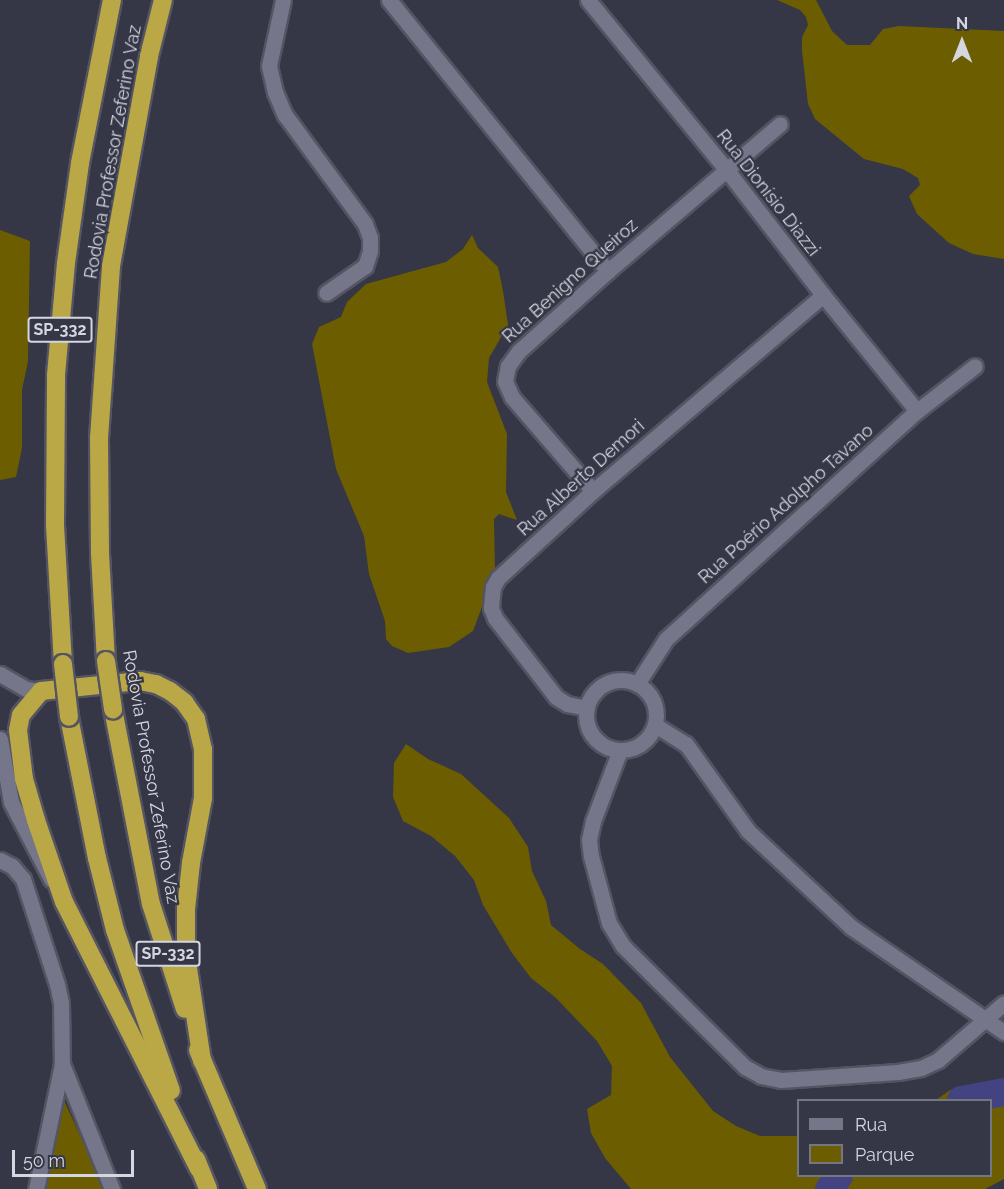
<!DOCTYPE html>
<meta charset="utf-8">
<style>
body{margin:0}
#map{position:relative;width:1004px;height:1189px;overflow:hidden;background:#353646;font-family:Raleway,sans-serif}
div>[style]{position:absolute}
.green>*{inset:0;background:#6c5e00}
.river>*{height:28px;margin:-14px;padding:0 14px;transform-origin:14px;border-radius:14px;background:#444381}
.roads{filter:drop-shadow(2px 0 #545462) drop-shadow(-2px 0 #545462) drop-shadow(0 2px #545462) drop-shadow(0 -2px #545462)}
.minor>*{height:15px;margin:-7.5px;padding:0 7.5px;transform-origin:7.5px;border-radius:7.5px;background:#757689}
.minor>.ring{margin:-7.5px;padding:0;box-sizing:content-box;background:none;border:15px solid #757689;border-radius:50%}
.highway>*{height:18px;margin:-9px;padding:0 9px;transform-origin:9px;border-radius:9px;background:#baa745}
.bridges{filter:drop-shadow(2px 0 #545462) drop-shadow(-2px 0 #545462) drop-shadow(0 2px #545462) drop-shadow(0 -2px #545462)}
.highway-bridge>*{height:18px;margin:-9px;padding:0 9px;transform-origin:9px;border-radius:9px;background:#baa745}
span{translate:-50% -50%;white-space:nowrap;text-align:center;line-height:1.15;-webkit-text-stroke:4.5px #353646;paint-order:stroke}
.shield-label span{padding:2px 4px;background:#353646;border:2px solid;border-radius:4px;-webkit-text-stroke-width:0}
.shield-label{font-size:16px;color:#d5d6e0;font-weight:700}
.street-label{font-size:18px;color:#d5d6e0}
.legend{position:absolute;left:797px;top:1099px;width:195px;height:78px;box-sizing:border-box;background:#353646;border:2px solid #757684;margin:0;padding:8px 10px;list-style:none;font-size:18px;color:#d5d6e0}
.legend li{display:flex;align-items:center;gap:12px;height:30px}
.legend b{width:30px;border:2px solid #757684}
.north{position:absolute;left:932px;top:12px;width:60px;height:60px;-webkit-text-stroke:4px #353646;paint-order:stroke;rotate:0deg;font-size:16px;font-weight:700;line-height:24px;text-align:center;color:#d5d6e0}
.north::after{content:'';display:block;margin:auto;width:21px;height:27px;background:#d5d6e0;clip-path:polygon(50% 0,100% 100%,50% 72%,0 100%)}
.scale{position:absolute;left:12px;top:1150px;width:122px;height:27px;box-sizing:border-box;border:3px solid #d5d6e0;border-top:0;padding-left:8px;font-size:18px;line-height:21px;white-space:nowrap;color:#d5d6e0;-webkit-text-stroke:4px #353646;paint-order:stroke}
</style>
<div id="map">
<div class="green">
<div style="clip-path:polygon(777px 0,816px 0,832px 31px,847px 45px,870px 45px,883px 29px,899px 26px,1004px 31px,1004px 259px,973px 254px,949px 243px,917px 214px,909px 196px,920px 185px,918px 178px,903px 169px,864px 159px,815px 119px,808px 104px,802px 51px,802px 37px,808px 25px,806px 17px,800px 10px)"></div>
<div style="clip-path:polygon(0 230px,30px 241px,28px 361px,22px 390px,22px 448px,16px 477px,0 480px)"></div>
<div style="clip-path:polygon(472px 235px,478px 248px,498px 267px,503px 291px,508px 325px,489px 358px,487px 382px,507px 434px,506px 492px,517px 520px,499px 514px,494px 519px,495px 572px,473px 631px,449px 647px,408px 653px,392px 646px,386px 639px,385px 621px,369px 574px,364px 536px,336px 469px,312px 344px,319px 327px,341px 317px,347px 302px,366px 284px,446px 262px,463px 249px)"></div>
<div style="clip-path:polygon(406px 744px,428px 759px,461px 774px,509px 818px,528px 847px,532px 871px,546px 901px,551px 925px,580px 949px,603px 964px,641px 1003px,670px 1057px,713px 1111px,736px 1126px,760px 1136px,798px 1136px,798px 1176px,990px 1176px,990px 1100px,936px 1100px,950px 1090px,979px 1086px,1004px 1092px,1004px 1179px,985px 1189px,631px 1189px,605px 1158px,591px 1133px,587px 1109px,611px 1095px,612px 1066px,597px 1041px,555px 997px,531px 978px,512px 953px,483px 905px,474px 880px,455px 856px,431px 836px,403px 821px,393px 797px,394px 763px)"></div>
<div style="clip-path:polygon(61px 1094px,105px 1189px,42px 1189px)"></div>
</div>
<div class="river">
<div style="left:961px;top:1100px;width:44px;rotate:-10.5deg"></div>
<div style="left:829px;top:1189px;width:16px;rotate:-52deg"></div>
</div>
<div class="roads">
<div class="minor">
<div style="left:283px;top:0;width:67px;rotate:102deg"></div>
<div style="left:269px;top:66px;width:27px;rotate:77deg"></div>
<div style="left:275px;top:92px;width:25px;rotate:67deg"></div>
<div style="left:285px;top:115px;width:135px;rotate:53.7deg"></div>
<div style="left:365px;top:224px;width:15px;rotate:70deg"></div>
<div style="left:370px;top:238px;width:13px;rotate:90deg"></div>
<div style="left:370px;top:251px;width:16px;rotate:108deg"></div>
<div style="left:365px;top:266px;width:47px;rotate:145.3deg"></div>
<div style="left:389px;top:0;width:348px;rotate:51.1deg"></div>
<div style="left:588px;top:0;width:218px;rotate:50.8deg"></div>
<div style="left:726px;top:169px;width:159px;rotate:52.4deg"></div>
<div style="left:823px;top:295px;width:149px;rotate:51deg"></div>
<div style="left:593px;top:491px;width:124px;rotate:-130.8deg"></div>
<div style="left:512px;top:397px;width:17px;rotate:-114deg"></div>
<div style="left:505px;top:381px;width:15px;rotate:-79deg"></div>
<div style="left:508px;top:366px;width:19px;rotate:-54deg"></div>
<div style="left:519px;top:351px;width:120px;rotate:-42deg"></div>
<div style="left:608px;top:271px;width:226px;rotate:-40.5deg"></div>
<div style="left:0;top:674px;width:30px;rotate:30deg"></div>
<div style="left:26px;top:689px;width:15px;rotate:8deg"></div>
<div class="ring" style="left:586px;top:680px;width:55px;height:55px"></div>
<div style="left:637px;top:684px;width:54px;rotate:-57.2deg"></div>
<div style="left:666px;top:639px;width:339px;rotate:-42.3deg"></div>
<div style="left:917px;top:411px;width:73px;rotate:-37.8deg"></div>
<div style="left:587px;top:708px;width:20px;rotate:-169deg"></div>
<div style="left:567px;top:704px;width:13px;rotate:-148deg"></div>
<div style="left:556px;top:697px;width:100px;rotate:-127.7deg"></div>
<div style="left:495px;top:618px;width:11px;rotate:-112deg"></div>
<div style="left:491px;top:608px;width:21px;rotate:-85deg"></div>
<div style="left:493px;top:587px;width:10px;rotate:-61deg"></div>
<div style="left:498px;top:578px;width:129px;rotate:-42.5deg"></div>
<div style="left:593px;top:491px;width:302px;rotate:-40.4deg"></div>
<div style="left:655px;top:725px;width:36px;rotate:32deg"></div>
<div style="left:686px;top:744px;width:107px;rotate:54.5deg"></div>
<div style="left:748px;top:831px;width:141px;rotate:43deg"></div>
<div style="left:851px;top:927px;width:186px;rotate:34.5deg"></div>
<div style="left:0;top:739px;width:64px;rotate:80.1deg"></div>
<div style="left:11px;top:802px;width:87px;rotate:62.5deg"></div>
<div style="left:620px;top:750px;width:76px;rotate:110.8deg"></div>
<div style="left:593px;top:821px;width:19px;rotate:102deg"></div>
<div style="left:589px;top:840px;width:16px;rotate:83deg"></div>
<div style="left:591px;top:856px;width:69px;rotate:75deg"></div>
<div style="left:609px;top:923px;width:27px;rotate:59deg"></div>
<div style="left:623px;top:946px;width:172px;rotate:44.8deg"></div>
<div style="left:745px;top:1067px;width:18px;rotate:29deg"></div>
<div style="left:761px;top:1076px;width:20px;rotate:11deg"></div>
<div style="left:781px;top:1080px;width:117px;rotate:-3.9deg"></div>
<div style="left:898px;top:1072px;width:23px;rotate:-10deg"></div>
<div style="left:921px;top:1068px;width:19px;rotate:-25deg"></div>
<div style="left:938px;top:1060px;width:87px;rotate:-40.8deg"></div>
<div style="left:0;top:860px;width:13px;rotate:27deg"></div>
<div style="left:12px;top:866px;width:17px;rotate:50deg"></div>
<div style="left:23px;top:879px;width:110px;rotate:72.1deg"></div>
<div style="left:57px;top:984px;width:19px;rotate:78deg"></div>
<div style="left:61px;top:1003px;width:61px;rotate:89.1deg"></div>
<div style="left:62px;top:1064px;width:128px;rotate:101.7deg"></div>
<div style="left:62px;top:1064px;width:135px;rotate:68.2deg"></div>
</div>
<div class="highway">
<div style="left:106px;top:661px;width:108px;rotate:-93.2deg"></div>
<div style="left:100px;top:553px;width:115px;rotate:-90.5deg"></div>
<div style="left:99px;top:438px;width:172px;rotate:-86deg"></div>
<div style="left:111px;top:266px;width:213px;rotate:-79.7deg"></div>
<div style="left:149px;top:56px;width:58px;rotate:-76deg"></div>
<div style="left:63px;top:664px;width:139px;rotate:-93.3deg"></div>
<div style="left:55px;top:525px;width:150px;rotate:-89.6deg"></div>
<div style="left:56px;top:375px;width:112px;rotate:-84.9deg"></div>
<div style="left:66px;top:263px;width:101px;rotate:-82deg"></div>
<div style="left:80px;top:163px;width:166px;rotate:-78.9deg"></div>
<div style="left:113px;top:709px;width:199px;rotate:79deg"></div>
<div style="left:151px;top:904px;width:110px;rotate:72.1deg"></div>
<div style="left:69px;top:717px;width:144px;rotate:78.8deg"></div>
<div style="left:97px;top:858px;width:74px;rotate:76deg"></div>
<div style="left:115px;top:930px;width:170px;rotate:70.8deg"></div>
<div style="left:198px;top:1050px;width:151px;rotate:67deg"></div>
<div style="left:196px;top:1159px;width:32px;rotate:68deg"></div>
<div style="left:199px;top:1169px;width:299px;rotate:-116.8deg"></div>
<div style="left:64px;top:902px;width:87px;rotate:-108.9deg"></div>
<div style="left:36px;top:820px;width:43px;rotate:-106.3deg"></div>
<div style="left:24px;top:779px;width:49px;rotate:-97deg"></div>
<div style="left:18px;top:730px;width:15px;rotate:-79deg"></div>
<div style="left:21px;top:715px;width:31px;rotate:-50deg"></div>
<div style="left:41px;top:691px;width:100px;rotate:-5.8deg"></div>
<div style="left:140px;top:681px;width:16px;rotate:11deg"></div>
<div style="left:156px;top:684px;width:16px;rotate:27deg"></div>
<div style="left:170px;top:691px;width:18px;rotate:38deg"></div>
<div style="left:184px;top:702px;width:21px;rotate:55deg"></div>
<div style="left:196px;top:719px;width:31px;rotate:77deg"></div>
<div style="left:203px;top:749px;width:49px;rotate:90deg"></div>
<div style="left:203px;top:798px;width:66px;rotate:100.5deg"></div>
<div style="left:191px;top:863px;width:46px;rotate:96.2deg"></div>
<div style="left:186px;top:909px;width:46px;rotate:90deg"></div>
<div style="left:186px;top:955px;width:107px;rotate:81.4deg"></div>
</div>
</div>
<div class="bridges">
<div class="highway-bridge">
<div style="left:106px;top:661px;width:49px;rotate:81.7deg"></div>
<div style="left:63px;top:664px;width:53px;rotate:83.5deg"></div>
</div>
</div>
<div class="shield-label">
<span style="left:60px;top:330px">SP-332</span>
<span style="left:168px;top:954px">SP-332</span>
</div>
<div class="street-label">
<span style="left:113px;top:152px;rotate:-80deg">Rodovia Professor Zeferino Vaz</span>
<span style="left:768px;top:193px;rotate:52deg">Rua Dionísio Diazzi</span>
<span style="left:570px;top:281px;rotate:-42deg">Rua Benigno Queiroz</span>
<span style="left:581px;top:478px;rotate:-42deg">Rua Alberto Demori</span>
<span style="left:786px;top:504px;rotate:-42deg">Rua Poério Adolpho Tavano</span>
<span style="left:151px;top:777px;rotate:80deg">Rodovia Professor Zeferino Vaz</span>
</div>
<ul class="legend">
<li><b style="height:8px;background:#757689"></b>Rua</li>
<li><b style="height:16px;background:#6c5e00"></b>Parque</li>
</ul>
<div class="north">N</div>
<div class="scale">50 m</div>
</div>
